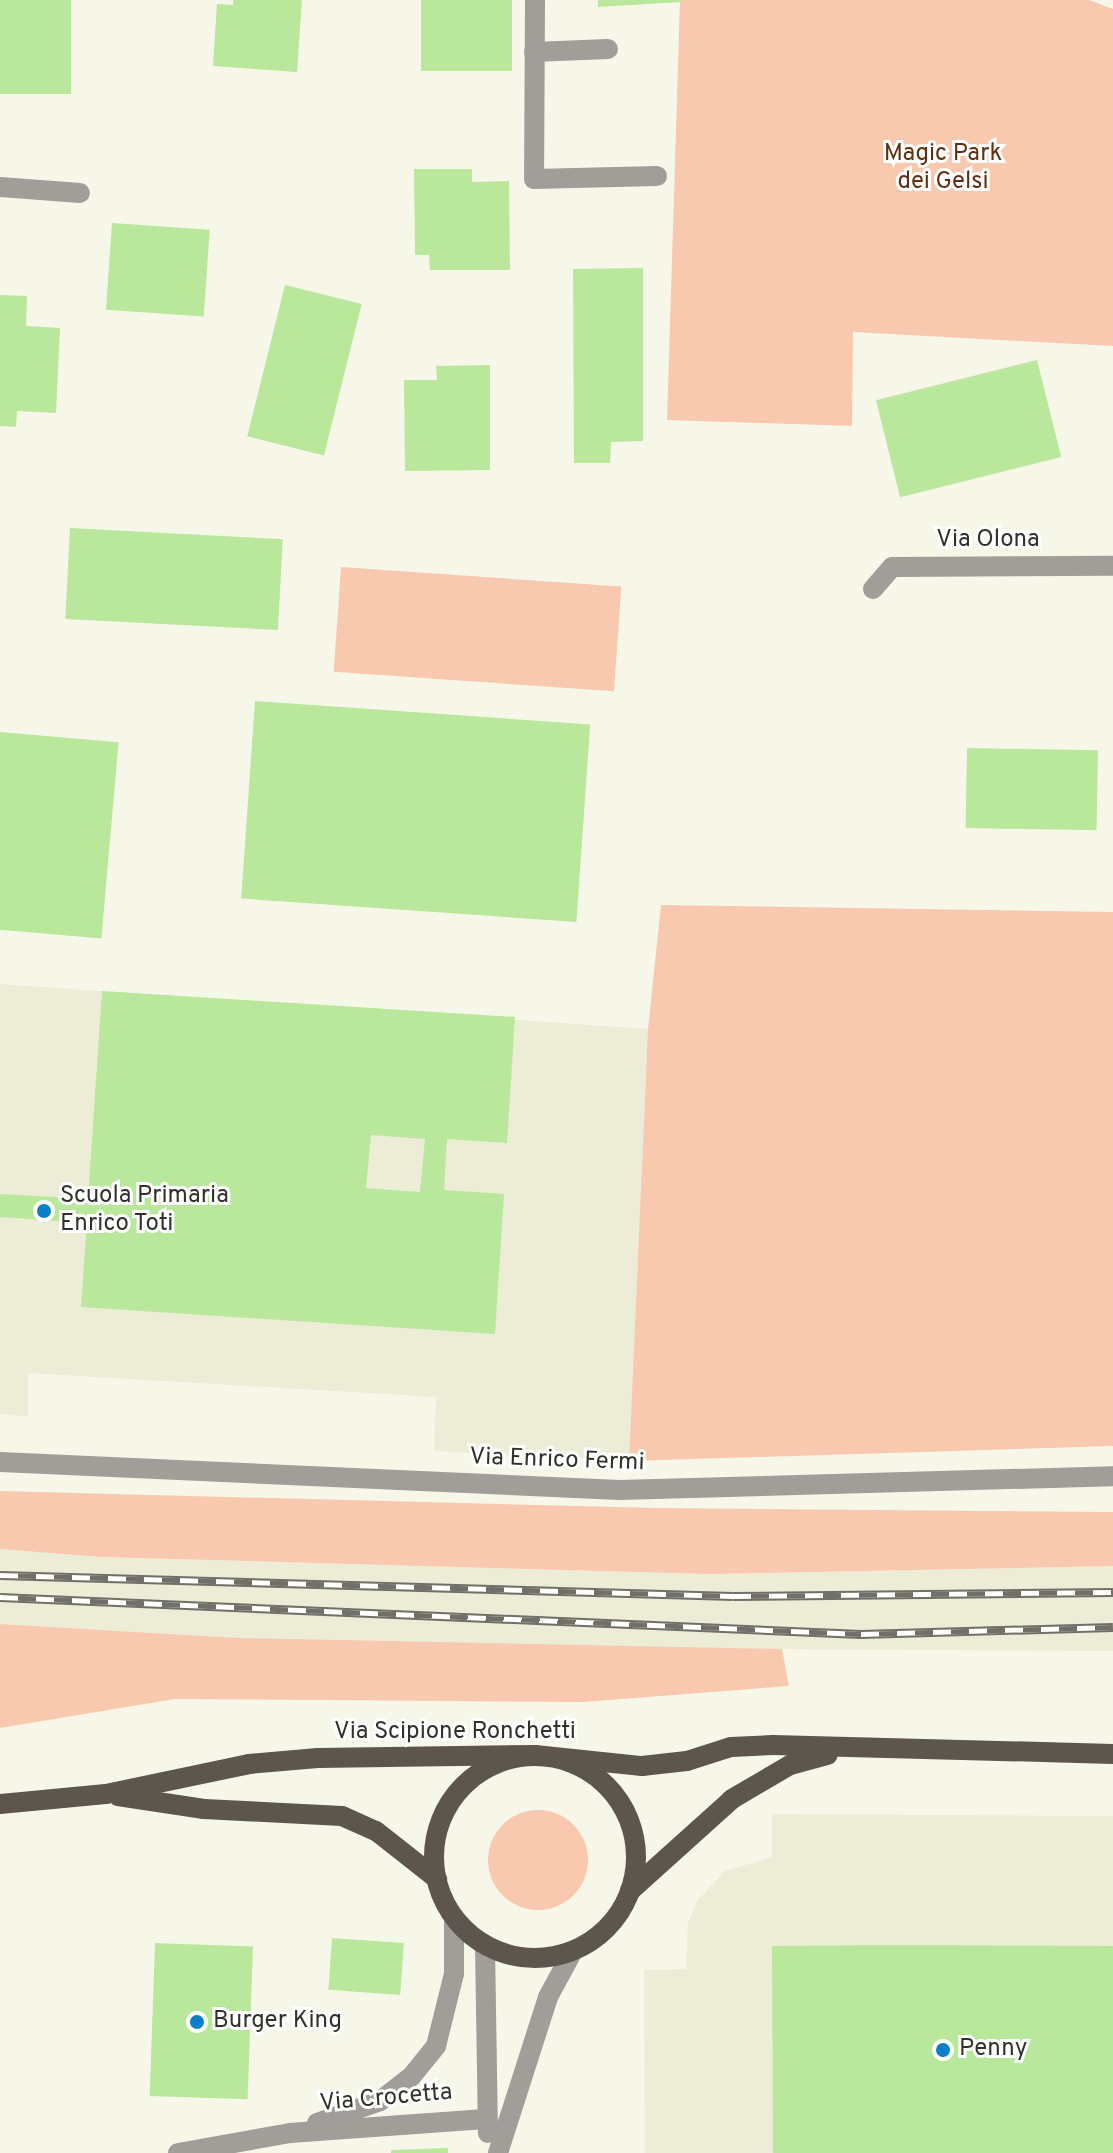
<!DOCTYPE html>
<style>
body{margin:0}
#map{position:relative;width:1113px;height:2153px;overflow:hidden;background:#f7f7e9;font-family:Overpass,sans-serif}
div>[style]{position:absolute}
.built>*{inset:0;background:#ececd7}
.green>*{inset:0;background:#f8c9af;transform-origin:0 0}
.round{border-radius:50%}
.building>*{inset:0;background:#b9e79b;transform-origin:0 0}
.minor>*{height:20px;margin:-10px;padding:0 10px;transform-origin:10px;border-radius:10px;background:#a19d99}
.major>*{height:20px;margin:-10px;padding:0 10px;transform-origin:10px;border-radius:10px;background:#5c564e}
.major>.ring{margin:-10px;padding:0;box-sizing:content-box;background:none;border:20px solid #5c564e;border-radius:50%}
.rail>*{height:9px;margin-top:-4.5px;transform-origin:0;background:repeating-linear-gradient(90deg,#fff 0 18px,#707068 0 36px);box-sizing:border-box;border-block:2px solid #707068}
.dots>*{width:22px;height:22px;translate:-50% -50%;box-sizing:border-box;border:4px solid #fff;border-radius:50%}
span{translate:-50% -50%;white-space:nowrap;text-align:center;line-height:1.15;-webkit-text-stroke:6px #fff;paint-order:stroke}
.park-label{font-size:24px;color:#612f0e}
.street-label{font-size:24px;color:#31312c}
.poi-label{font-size:24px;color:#31312c}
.left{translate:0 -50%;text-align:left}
</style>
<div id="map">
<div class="built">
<div style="clip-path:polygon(0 984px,648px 1029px,629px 1461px,434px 1451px,436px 1397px,28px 1373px,28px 1417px,0 1414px)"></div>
<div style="clip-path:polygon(0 1549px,101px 1557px,709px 1574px,1113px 1566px,1113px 1651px,577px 1648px,238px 1638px,0 1624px)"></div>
<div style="clip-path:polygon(772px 1814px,1113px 1816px,1113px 2153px,645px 2153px,644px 1970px,686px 1969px,688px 1923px,697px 1901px,725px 1871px,772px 1857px)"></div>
</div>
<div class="green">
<div style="clip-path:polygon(680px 0,1089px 0,1113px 9px,1113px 346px,853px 332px,852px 426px,667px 420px)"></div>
<div style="left:341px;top:567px;width:281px;height:105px;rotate:4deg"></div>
<div style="clip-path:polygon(661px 905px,1113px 912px,1113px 1446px,629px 1461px,648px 1029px)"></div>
<div style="clip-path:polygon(0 1491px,656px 1508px,1113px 1512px,1113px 1566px,709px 1574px,101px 1557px,0 1549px)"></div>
<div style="clip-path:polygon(0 1624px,238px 1638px,782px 1649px,789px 1686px,583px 1702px,175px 1699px,0 1728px)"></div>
<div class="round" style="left:488px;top:1810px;width:100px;height:100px"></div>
</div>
<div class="building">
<div style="left:0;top:0;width:71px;height:94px"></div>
<div style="clip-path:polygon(233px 0,302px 0,297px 72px,213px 66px,217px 4px,233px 5px)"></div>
<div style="left:421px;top:0;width:91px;height:71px"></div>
<div style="clip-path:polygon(598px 0,681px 0,681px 2px,598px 7px)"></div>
<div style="clip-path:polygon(414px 169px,472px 169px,472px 182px,509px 181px,510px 270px,430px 270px,429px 255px,415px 255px)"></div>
<div style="left:112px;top:223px;width:98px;height:87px;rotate:4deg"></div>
<div style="clip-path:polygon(643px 268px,643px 441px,611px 442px,610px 463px,574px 463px,573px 269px)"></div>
<div style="left:285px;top:285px;width:79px;height:156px;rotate:14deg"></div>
<div style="clip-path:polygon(0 295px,27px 296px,26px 326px,60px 328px,56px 413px,17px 411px,16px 427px,0 426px)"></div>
<div style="left:1037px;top:360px;width:100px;height:166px;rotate:76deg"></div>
<div style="clip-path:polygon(490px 365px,490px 470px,405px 471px,404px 380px,437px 380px,436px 366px)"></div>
<div style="left:70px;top:528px;width:213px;height:91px;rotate:3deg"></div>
<div style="left:255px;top:701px;width:336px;height:198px;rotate:4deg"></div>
<div style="left:0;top:732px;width:119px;height:197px;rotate:5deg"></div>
<div style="left:967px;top:748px;width:131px;height:80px;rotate:1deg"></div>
<div style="clip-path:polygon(evenodd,102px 991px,515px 1017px,507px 1143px,447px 1139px,444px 1190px,504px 1194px,495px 1334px,81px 1307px,87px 1223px,0 1217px,0 1194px,88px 1199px,102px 991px,371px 1135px,425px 1139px,420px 1192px,366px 1188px,371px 1135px)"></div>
<div style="left:332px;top:1938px;width:72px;height:52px;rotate:4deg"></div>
<div style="left:155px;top:1943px;width:98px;height:153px;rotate:2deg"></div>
<div style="clip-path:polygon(887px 1945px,1113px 1946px,1113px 2153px,773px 2153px,772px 1946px)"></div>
<div style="clip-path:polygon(448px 2148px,448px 2153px,391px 2153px,391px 2150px)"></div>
</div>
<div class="minor">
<div style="left:535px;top:0;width:179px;rotate:90.3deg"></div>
<div style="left:534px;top:179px;width:123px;rotate:-1.4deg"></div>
<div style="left:534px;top:52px;width:74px;rotate:-2.3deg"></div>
<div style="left:0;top:187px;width:80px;rotate:4.3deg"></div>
<div style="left:873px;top:589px;width:29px;rotate:-49deg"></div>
<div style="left:892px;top:567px;width:221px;rotate:-0.3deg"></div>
<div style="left:0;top:1462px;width:620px;rotate:2.59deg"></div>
<div style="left:619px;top:1490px;width:494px;rotate:-1.6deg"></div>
<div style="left:485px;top:1945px;width:188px;rotate:89.1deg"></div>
<div style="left:317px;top:2123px;width:67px;rotate:-19.2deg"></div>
<div style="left:380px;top:2101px;width:39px;rotate:-38deg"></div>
<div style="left:411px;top:2077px;width:40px;rotate:-51deg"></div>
<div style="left:436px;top:2046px;width:74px;rotate:-76deg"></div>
<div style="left:454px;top:1974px;width:57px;rotate:-90deg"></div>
<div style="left:178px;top:2153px;width:114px;rotate:-10.1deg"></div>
<div style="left:290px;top:2133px;width:196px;rotate:-4.1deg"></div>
<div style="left:498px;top:2153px;width:164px;rotate:-72.2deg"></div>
<div style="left:548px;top:1997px;width:52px;rotate:-61.5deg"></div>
</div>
<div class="major">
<div class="ring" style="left:434px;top:1756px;width:182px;height:182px"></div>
<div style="left:118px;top:1796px;width:87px;rotate:8.6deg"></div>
<div style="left:204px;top:1809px;width:138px;rotate:2.9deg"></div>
<div style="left:342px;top:1816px;width:37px;rotate:24deg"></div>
<div style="left:376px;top:1831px;width:78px;rotate:38.2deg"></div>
<div style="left:0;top:1804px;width:106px;rotate:-5.4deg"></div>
<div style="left:106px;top:1794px;width:146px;rotate:-11.8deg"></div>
<div style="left:249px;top:1764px;width:69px;rotate:-5deg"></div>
<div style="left:318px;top:1758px;width:217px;rotate:-0.8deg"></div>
<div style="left:535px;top:1755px;width:108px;rotate:5.9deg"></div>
<div style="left:642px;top:1766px;width:45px;rotate:-6.3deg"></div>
<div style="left:687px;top:1761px;width:46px;rotate:-17.7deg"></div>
<div style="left:731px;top:1747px;width:42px;rotate:-2.7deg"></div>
<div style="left:773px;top:1745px;width:340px;rotate:1.5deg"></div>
<div style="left:630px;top:1891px;width:137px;rotate:-42deg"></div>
<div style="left:732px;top:1799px;width:67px;rotate:-30.4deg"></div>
<div style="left:790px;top:1765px;width:39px;rotate:-15deg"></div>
</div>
<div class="rail">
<div style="left:0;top:1575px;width:733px;rotate:1.64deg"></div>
<div style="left:733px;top:1596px;width:380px;rotate:-0.6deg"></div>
<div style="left:0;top:1597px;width:862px;rotate:2.46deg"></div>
<div style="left:861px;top:1634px;width:252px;rotate:-1.6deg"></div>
</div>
<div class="dots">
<div style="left:44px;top:1211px;background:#0880c9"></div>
<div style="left:197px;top:2022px;background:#0880c9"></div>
<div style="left:943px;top:2050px;background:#0880c9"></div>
</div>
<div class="park-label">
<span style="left:943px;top:169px">Magic Park<br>dei Gelsi</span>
</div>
<div class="street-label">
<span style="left:988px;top:541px">Via Olona</span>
<span style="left:557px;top:1461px;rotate:2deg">Via Enrico Fermi</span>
<span style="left:455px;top:1733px">Via Scipione Ronchetti</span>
<span style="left:386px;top:2099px;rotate:-5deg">Via Crocetta</span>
</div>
<div class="poi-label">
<span class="left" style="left:60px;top:1211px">Scuola Primaria<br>Enrico Toti</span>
<span class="left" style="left:213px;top:2022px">Burger King</span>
<span class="left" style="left:959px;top:2050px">Penny</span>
</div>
</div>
